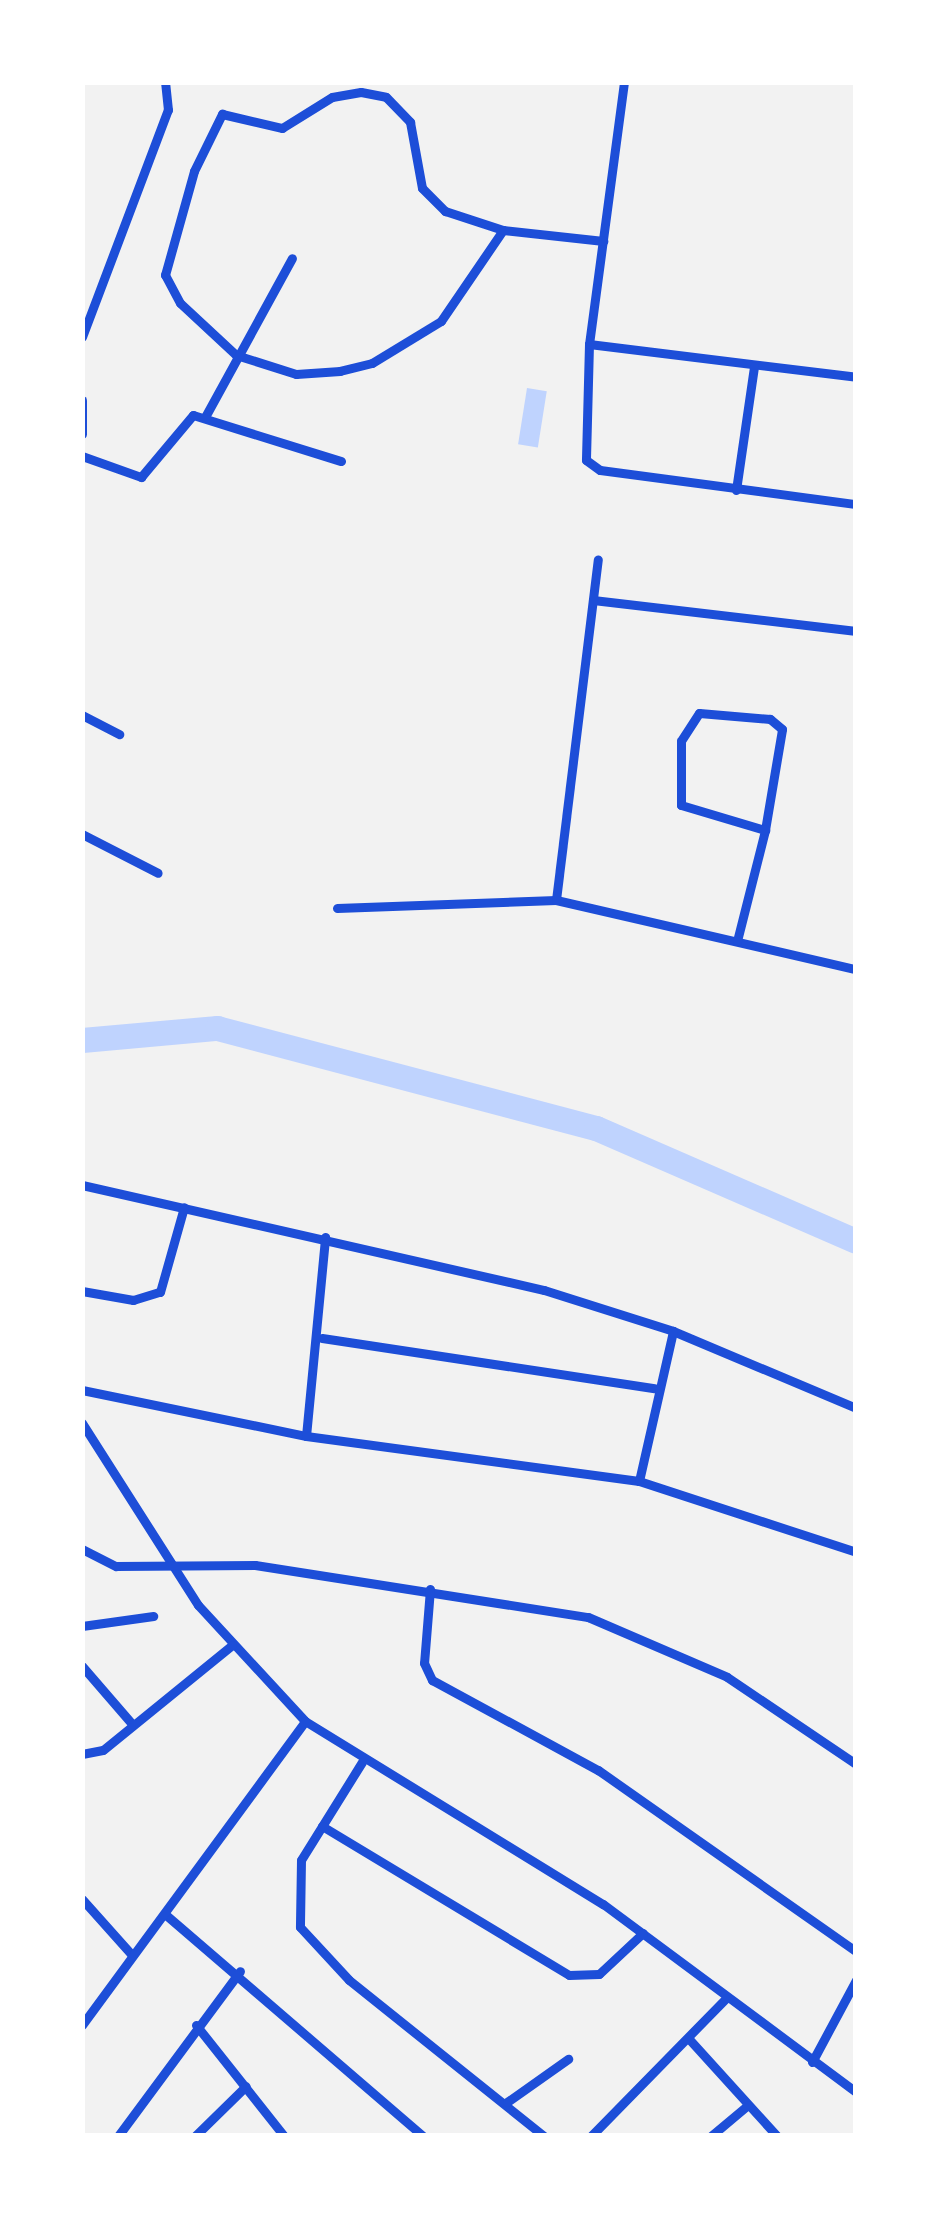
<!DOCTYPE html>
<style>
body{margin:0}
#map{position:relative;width:938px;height:2218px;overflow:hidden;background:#f2f2f2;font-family:Karla,sans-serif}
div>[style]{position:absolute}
.water>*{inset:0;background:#bfd3fe;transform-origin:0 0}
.river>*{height:25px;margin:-12.5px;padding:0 12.5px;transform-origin:12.5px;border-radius:12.5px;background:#bfd3fe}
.minor>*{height:9px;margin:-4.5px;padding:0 4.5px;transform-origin:4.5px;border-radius:4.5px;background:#1d4ed8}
span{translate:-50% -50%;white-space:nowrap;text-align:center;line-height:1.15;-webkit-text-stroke:10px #fff;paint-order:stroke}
.frame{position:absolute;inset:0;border:85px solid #fff;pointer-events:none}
</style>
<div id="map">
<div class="water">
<div style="left:527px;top:388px;width:20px;height:57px;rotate:9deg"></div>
</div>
<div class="river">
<div style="left:82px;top:1040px;width:136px;rotate:-5.1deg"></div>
<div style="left:217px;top:1028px;width:392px;rotate:14.8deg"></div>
<div style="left:596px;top:1128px;width:283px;rotate:23.5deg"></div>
</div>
<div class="minor">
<div style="left:624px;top:82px;width:264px;rotate:97.6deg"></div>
<div style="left:589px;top:344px;width:116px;rotate:91.5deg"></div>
<div style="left:586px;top:460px;width:17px;rotate:36deg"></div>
<div style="left:600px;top:470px;width:258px;rotate:7.6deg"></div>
<div style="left:503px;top:230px;width:110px;rotate:124.3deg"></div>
<div style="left:441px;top:321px;width:81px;rotate:148.7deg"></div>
<div style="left:372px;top:363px;width:33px;rotate:166deg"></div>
<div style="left:340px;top:371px;width:44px;rotate:176.1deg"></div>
<div style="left:296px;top:374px;width:63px;rotate:-162.4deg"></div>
<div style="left:236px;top:355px;width:76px;rotate:-137.1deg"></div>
<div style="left:180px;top:303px;width:32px;rotate:-118deg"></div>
<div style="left:165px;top:275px;width:108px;rotate:-74.4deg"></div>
<div style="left:194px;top:171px;width:64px;rotate:-63.8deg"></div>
<div style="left:222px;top:114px;width:62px;rotate:13.1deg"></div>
<div style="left:282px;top:128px;width:59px;rotate:-31.8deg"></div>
<div style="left:332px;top:97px;width:29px;rotate:-10deg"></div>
<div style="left:361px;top:92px;width:25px;rotate:11deg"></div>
<div style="left:386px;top:97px;width:35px;rotate:46deg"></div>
<div style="left:410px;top:122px;width:67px;rotate:79.7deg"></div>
<div style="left:422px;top:188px;width:33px;rotate:45deg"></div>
<div style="left:445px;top:211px;width:61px;rotate:18.1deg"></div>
<div style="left:503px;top:230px;width:101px;rotate:6.3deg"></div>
<div style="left:82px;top:337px;width:243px;rotate:-69.3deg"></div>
<div style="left:168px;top:110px;width:28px;rotate:-96deg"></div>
<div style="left:589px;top:344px;width:269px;rotate:7deg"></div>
<div style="left:82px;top:400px;width:34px;rotate:90deg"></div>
<div style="left:205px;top:417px;width:181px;rotate:-61.3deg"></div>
<div style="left:82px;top:456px;width:63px;rotate:19.6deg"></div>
<div style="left:141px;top:477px;width:81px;rotate:-50deg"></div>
<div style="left:193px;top:415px;width:155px;rotate:17.3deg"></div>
<div style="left:736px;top:490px;width:125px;rotate:-81.7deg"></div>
<div style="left:593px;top:600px;width:265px;rotate:6.7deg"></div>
<div style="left:82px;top:715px;width:42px;rotate:27.2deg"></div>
<div style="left:82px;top:834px;width:85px;rotate:27.2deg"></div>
<div style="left:556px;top:900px;width:343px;rotate:-83deg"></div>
<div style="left:337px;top:908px;width:219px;rotate:-2.1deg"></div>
<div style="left:556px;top:900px;width:308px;rotate:13deg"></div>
<div style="left:737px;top:941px;width:114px;rotate:-75.8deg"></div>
<div style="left:765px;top:830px;width:102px;rotate:-80.4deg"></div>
<div style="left:782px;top:729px;width:16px;rotate:-140deg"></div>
<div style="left:770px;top:719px;width:71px;rotate:-175.2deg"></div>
<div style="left:699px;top:713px;width:33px;rotate:123deg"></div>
<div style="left:681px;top:741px;width:64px;rotate:90deg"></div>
<div style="left:681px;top:805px;width:88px;rotate:16.6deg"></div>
<div style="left:82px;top:1185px;width:474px;rotate:12.8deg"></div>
<div style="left:544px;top:1290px;width:135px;rotate:17.6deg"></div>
<div style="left:673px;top:1331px;width:199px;rotate:22.8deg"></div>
<div style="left:82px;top:1291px;width:52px;rotate:10deg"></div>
<div style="left:133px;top:1300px;width:28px;rotate:-17deg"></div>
<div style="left:160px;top:1292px;width:88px;rotate:-74.2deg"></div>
<div style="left:322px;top:1338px;width:336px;rotate:8.6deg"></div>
<div style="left:82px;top:1390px;width:229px;rotate:11.6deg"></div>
<div style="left:306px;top:1436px;width:336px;rotate:7.7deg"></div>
<div style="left:639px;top:1481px;width:228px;rotate:18.1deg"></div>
<div style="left:82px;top:1423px;width:216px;rotate:57.5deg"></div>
<div style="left:198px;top:1605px;width:158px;rotate:47.3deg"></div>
<div style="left:305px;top:1721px;width:350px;rotate:31.6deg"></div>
<div style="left:603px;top:1904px;width:315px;rotate:36.6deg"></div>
<div style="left:306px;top:1436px;width:200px;rotate:-84.5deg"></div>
<div style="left:639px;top:1481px;width:154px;rotate:-77.2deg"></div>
<div style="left:82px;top:1549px;width:38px;rotate:27deg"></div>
<div style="left:116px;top:1566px;width:139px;rotate:-0.4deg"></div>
<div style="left:255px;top:1565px;width:337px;rotate:8.9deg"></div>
<div style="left:588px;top:1617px;width:151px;rotate:23.3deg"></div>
<div style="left:727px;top:1677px;width:156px;rotate:34deg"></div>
<div style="left:430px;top:1589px;width:74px;rotate:94.6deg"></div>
<div style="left:424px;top:1663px;width:19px;rotate:65deg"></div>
<div style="left:432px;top:1680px;width:189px;rotate:28.5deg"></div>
<div style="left:598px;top:1770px;width:315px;rotate:35.1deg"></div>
<div style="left:82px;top:1626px;width:72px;rotate:-8deg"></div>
<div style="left:82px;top:1666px;width:77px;rotate:49.2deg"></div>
<div style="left:82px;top:1754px;width:21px;rotate:-11deg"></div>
<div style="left:103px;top:1750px;width:166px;rotate:-39.1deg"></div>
<div style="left:362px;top:1762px;width:115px;rotate:121.9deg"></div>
<div style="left:301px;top:1860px;width:67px;rotate:90.9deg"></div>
<div style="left:300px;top:1927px;width:72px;rotate:47.2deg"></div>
<div style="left:349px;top:1980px;width:250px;rotate:38.7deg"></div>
<div style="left:322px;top:1826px;width:288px;rotate:31.1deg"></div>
<div style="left:569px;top:1975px;width:30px;rotate:-2deg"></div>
<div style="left:599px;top:1974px;width:60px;rotate:-43deg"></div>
<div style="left:82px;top:1899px;width:75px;rotate:48.2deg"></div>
<div style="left:166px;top:1915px;width:339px;rotate:40.7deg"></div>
<div style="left:82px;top:2025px;width:377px;rotate:-53.7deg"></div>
<div style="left:196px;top:2025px;width:142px;rotate:51.6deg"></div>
<div style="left:689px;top:2039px;width:131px;rotate:47.8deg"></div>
<div style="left:812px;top:2062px;width:93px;rotate:-61.8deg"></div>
<div style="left:507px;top:2102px;width:75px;rotate:-35.2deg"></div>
<div style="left:118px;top:2136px;width:205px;rotate:-53.5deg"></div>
<div style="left:195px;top:2136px;width:71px;rotate:-44.4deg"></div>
<div style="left:591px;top:2136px;width:192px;rotate:-45.6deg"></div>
<div style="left:711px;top:2136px;width:48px;rotate:-40deg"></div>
</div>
<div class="frame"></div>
</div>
